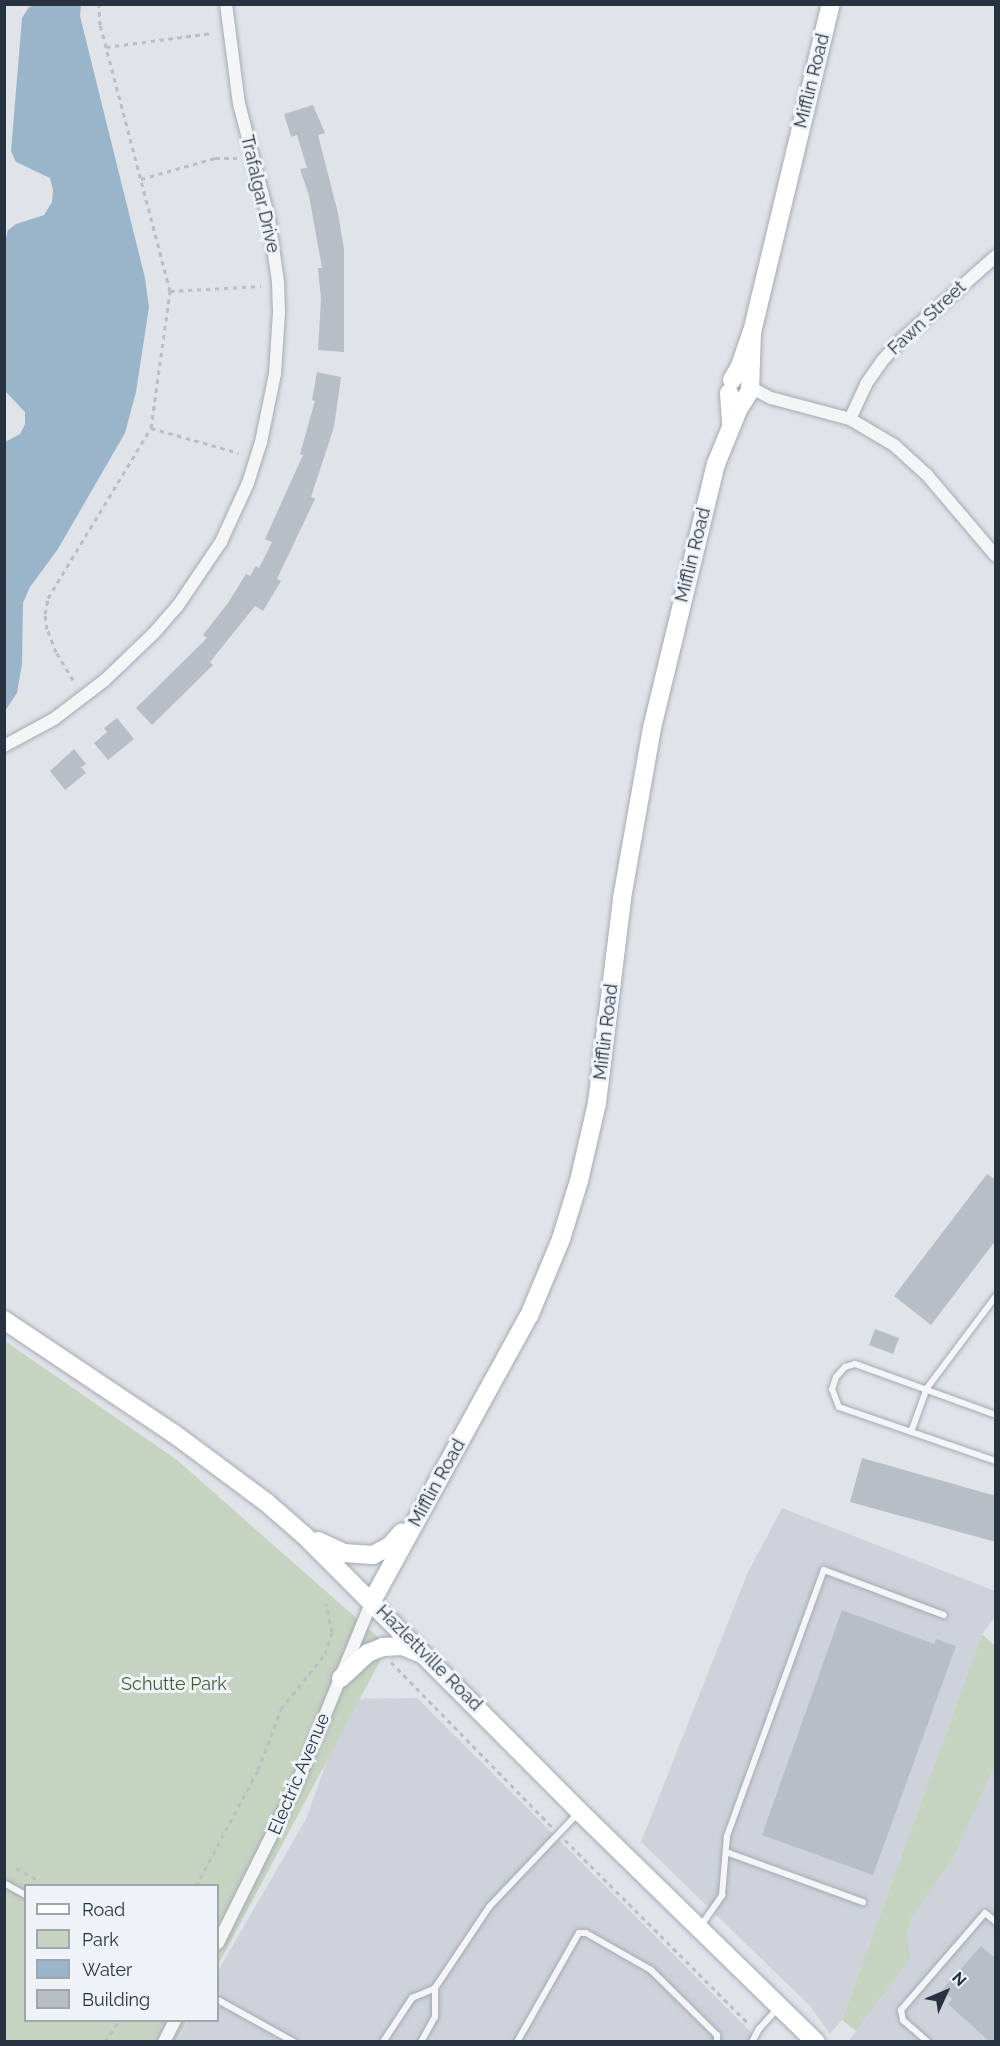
<!DOCTYPE html>
<style>
body{margin:0}
#map{position:relative;width:1000px;height:2046px;overflow:hidden;background:#e0e4e9;font-family:Raleway,sans-serif}
div>[style]{position:absolute}
.built>*{inset:0;background:#ced3db}
.green>*{inset:0;background:#c7d3c1}
.water>*{inset:0;background:#9ab5ca}
.building>*{inset:0;background:#b7bec6}
.path>*{height:3px;margin-top:-1.5px;transform-origin:0;background:repeating-linear-gradient(90deg,#babfc4 0 4.5px,transparent 0 9px)}
.roads{filter:drop-shadow(0 0 2px #a5abb3) drop-shadow(0 0 2px #a5abb3)}
.lane>*{height:6px;margin:-3px;padding:0 3px;transform-origin:3px;border-radius:3px;background:#f3f5f7}
.street>*{height:12px;margin:-6px;padding:0 6px;transform-origin:6px;border-radius:6px;background:#f3f5f7}
.secondary>*{height:18px;margin:-9px;padding:0 9px;transform-origin:9px;border-radius:9px;background:#fff}
span{translate:-50% -50%;white-space:nowrap;text-align:center;line-height:1.15;-webkit-text-stroke:6px #eff3f7;paint-order:stroke}
.street-label{font-size:18px;color:#283341}
.park-label{font-size:18px;color:#405d35}
.frame{position:absolute;inset:0;border:6px solid #283341;pointer-events:none}
.legend{position:absolute;left:24px;top:1884px;width:195px;height:138px;box-sizing:border-box;background:#eff3f7;border:2px solid #9fa6ae;margin:0;padding:8px 10px;list-style:none;font-size:18px;color:#283341}
.legend li{display:flex;align-items:center;gap:12px;height:30px}
.legend b{width:30px;border:2px solid #9fa6ae}
.north{position:absolute;left:916px;top:1962px;width:60px;height:60px;-webkit-text-stroke:4px #eff3f7;paint-order:stroke;rotate:46deg;font-size:16px;font-weight:700;line-height:24px;text-align:center;color:#283341}
.north::after{content:'';display:block;margin:auto;width:21px;height:27px;background:#283341;clip-path:polygon(50% 0,100% 100%,50% 72%,0 100%)}
</style>
<div id="map">
<div class="built">
<div style="clip-path:polygon(782px 1508px,995px 1591px,995px 1617px,982px 1634px,842px 2020px,830px 2034px,810px 2006px,641px 1842px,748px 1572px)"></div>
<div style="clip-path:polygon(417px 1698px,760px 2041px,176px 2042px,188px 2021px,218px 2020px,218px 1971px,306px 1819px,349px 1699px)"></div>
<div style="clip-path:polygon(995px 1765px,995px 2041px,848px 2042px,911px 1958px,907px 1937px,911px 1918px,954px 1857px)"></div>
</div>
<div class="green">
<div style="clip-path:polygon(5px 1341px,177px 1460px,388px 1646px,218px 1965px,218px 1886px,26px 1886px,26px 2020px,187px 2021px,176px 2041px,5px 2041px)"></div>
<div style="clip-path:polygon(982px 1634px,995px 1646px,995px 1765px,954px 1857px,911px 1918px,907px 1937px,911px 1958px,856px 2031px,842px 2020px)"></div>
</div>
<div class="water">
<div style="clip-path:polygon(35px 5px,81px 5px,80px 16px,145px 278px,149px 307px,136px 392px,125px 433px,58px 549px,30px 587px,23px 603px,22px 664px,17px 693px,5px 711px,5px 442px,20px 434px,25px 424px,25px 412px,5px 391px,5px 243px,8px 230px,16px 224px,44px 215px,52px 202px,53px 190px,50px 178px,16px 162px,11px 151px,22px 18px,29px 7px)"></div>
</div>
<div class="building">
<div style="clip-path:polygon(313px 105px,325px 133px,318px 135px,338px 213px,344px 249px,344px 352px,318px 350px,321px 299px,318px 268px,322px 268px,309px 196px,300px 169px,307px 168px,297px 135px,291px 137px,284px 114px)"></div>
<div style="clip-path:polygon(317px 372px,341px 377px,334px 427px,311px 497px,315px 499px,277px 579px,281px 581px,263px 611px,255px 606px,210px 662px,213px 665px,152px 725px,136px 708px,207px 638px,203px 635px,228px 603px,246px 574px,250px 576px,256px 566px,259px 568px,272px 542px,265px 539px,303px 455px,300px 454px,315px 401px,312px 400px)"></div>
<div style="clip-path:polygon(117px 718px,134px 739px,108px 760px,94px 743px,107px 732px,104px 728px)"></div>
<div style="clip-path:polygon(74px 749px,86px 764px,81px 767px,86px 773px,65px 790px,50px 771px)"></div>
<div style="clip-path:polygon(987px 1174px,996px 1180px,996px 1240px,931px 1325px,894px 1296px)"></div>
<div style="clip-path:polygon(875px 1329px,899px 1338px,893px 1354px,869px 1345px)"></div>
<div style="clip-path:polygon(862px 1458px,996px 1496px,996px 1542px,850px 1502px)"></div>
<div style="clip-path:polygon(842px 1610px,934px 1644px,936px 1639px,956px 1646px,873px 1875px,762px 1835px)"></div>
<div style="clip-path:polygon(981px 1946px,996px 1959px,996px 2042px,990px 2042px,948px 2004px,952px 1999px,942px 1990px)"></div>
</div>
<div class="path">
<div style="left:106px;top:47px;width:107px;rotate:-7.5deg"></div>
<div style="left:141px;top:179px;width:77px;rotate:-15.8deg"></div>
<div style="left:215px;top:158px;width:22px"></div>
<div style="left:170px;top:291px;width:91px;rotate:-3.1deg"></div>
<div style="left:151px;top:428px;width:91px;rotate:15.9deg"></div>
<div style="left:73px;top:680px;width:33px;rotate:-121deg"></div>
<div style="left:56px;top:652px;width:25px;rotate:-111deg"></div>
<div style="left:47px;top:629px;width:15px;rotate:-98deg"></div>
<div style="left:45px;top:614px;width:16px;rotate:-79deg"></div>
<div style="left:48px;top:598px;width:199px;rotate:-58.8deg"></div>
<div style="left:151px;top:428px;width:138px;rotate:-82.1deg"></div>
<div style="left:170px;top:291px;width:275px;rotate:-104.7deg"></div>
<div style="left:100px;top:25px;width:21px;rotate:-93deg"></div>
<div style="left:391px;top:1662px;width:231px;rotate:45.7deg"></div>
<div style="left:565px;top:1840px;width:260px;rotate:45deg"></div>
<div style="left:16px;top:1868px;width:25px;rotate:29deg"></div>
<div style="left:196px;top:1886px;width:132px;rotate:-61.9deg"></div>
<div style="left:258px;top:1770px;width:65px;rotate:-69.3deg"></div>
<div style="left:281px;top:1709px;width:70px;rotate:-51.3deg"></div>
<div style="left:325px;top:1654px;width:23px;rotate:-72deg"></div>
<div style="left:332px;top:1632px;width:29px;rotate:-102deg"></div>
<div style="left:105px;top:2042px;width:27px;rotate:-56deg"></div>
</div>
<div class="roads">
<div class="lane">
<div style="left:996px;top:1415px;width:150px;rotate:-160.1deg"></div>
<div style="left:855px;top:1364px;width:10px;rotate:163deg"></div>
<div style="left:845px;top:1367px;width:13px;rotate:132deg"></div>
<div style="left:836px;top:1377px;width:13px;rotate:108deg"></div>
<div style="left:832px;top:1389px;width:19px;rotate:69deg"></div>
<div style="left:839px;top:1407px;width:166px;rotate:19deg"></div>
<div style="left:911px;top:1432px;width:47px;rotate:-70deg"></div>
<div style="left:927px;top:1388px;width:115px;rotate:-53.1deg"></div>
<div style="left:726px;top:1852px;width:146px;rotate:20.1deg"></div>
<div style="left:4px;top:1883px;width:25px;rotate:29deg"></div>
<div style="left:700px;top:1927px;width:39px;rotate:-55deg"></div>
<div style="left:722px;top:1895px;width:59px;rotate:-85.2deg"></div>
<div style="left:727px;top:1836px;width:283px;rotate:-70deg"></div>
<div style="left:824px;top:1570px;width:128px;rotate:20.6deg"></div>
<div style="left:218px;top:2000px;width:87px;rotate:28.9deg"></div>
<div style="left:383px;top:2042px;width:53px;rotate:-56.6deg"></div>
<div style="left:412px;top:1998px;width:25px;rotate:-23deg"></div>
<div style="left:435px;top:1988px;width:97px;rotate:-56.3deg"></div>
<div style="left:489px;top:1907px;width:131px;rotate:-46.5deg"></div>
<div style="left:421px;top:2042px;width:29px;rotate:-61deg"></div>
<div style="left:435px;top:2017px;width:29px;rotate:-90deg"></div>
<div style="left:517px;top:2042px;width:125px;rotate:-60.4deg"></div>
<div style="left:579px;top:1933px;width:7px"></div>
<div style="left:586px;top:1933px;width:75px;rotate:29.6deg"></div>
<div style="left:651px;top:1970px;width:93px;rotate:44.6deg"></div>
<div style="left:717px;top:2035px;width:7px;rotate:90deg"></div>
<div style="left:752px;top:2042px;width:15px;rotate:-62deg"></div>
<div style="left:759px;top:2029px;width:27px;rotate:-48deg"></div>
<div style="left:928px;top:2042px;width:33px;rotate:-139deg"></div>
<div style="left:903px;top:2020px;width:10px;rotate:-101deg"></div>
<div style="left:901px;top:2010px;width:128px;rotate:-49.1deg"></div>
<div style="left:985px;top:1913px;width:14px;rotate:39deg"></div>
</div>
<div class="street">
<div style="left:750px;top:387px;width:24px;rotate:28deg"></div>
<div style="left:771px;top:398px;width:82px;rotate:14.9deg"></div>
<div style="left:850px;top:419px;width:51px;rotate:30.6deg"></div>
<div style="left:894px;top:445px;width:45px;rotate:42.3deg"></div>
<div style="left:927px;top:475px;width:106px;rotate:49.6deg"></div>
<div style="left:850px;top:419px;width:38px;rotate:-65deg"></div>
<div style="left:866px;top:384px;width:28px;rotate:-55deg"></div>
<div style="left:882px;top:361px;width:25px;rotate:-48deg"></div>
<div style="left:899px;top:342px;width:130px;rotate:-41.6deg"></div>
<div style="left:4px;top:746px;width:57px;rotate:-28.4deg"></div>
<div style="left:54px;top:719px;width:64px;rotate:-37.4deg"></div>
<div style="left:105px;top:680px;width:68px;rotate:-43.8deg"></div>
<div style="left:154px;top:633px;width:35px;rotate:-49deg"></div>
<div style="left:177px;top:607px;width:78px;rotate:-55.9deg"></div>
<div style="left:221px;top:542px;width:65px;rotate:-65.4deg"></div>
<div style="left:248px;top:483px;width:43px;rotate:-72.4deg"></div>
<div style="left:261px;top:442px;width:69px;rotate:-78.4deg"></div>
<div style="left:275px;top:374px;width:62px;rotate:-86.3deg"></div>
<div style="left:279px;top:312px;width:30px;rotate:-92deg"></div>
<div style="left:278px;top:282px;width:64px;rotate:-98.1deg"></div>
<div style="left:269px;top:219px;width:119px;rotate:-104.6deg"></div>
<div style="left:239px;top:104px;width:101px;rotate:-97.4deg"></div>
<div style="left:218px;top:1943px;width:175px;rotate:-63.6deg"></div>
<div style="left:296px;top:1786px;width:200px;rotate:-67.7deg"></div>
<div style="left:164px;top:2042px;width:25px;rotate:-63deg"></div>
</div>
<div class="secondary">
<div style="left:732px;top:380px;width:16px;rotate:-60deg"></div>
<div style="left:740px;top:366px;width:36px;rotate:-71deg"></div>
<div style="left:752px;top:332px;width:337px;rotate:-76.5deg"></div>
<div style="left:729px;top:393px;width:30px;rotate:86deg"></div>
<div style="left:4px;top:1320px;width:203px;rotate:33.8deg"></div>
<div style="left:173px;top:1433px;width:116px;rotate:36.6deg"></div>
<div style="left:266px;top:1502px;width:52px;rotate:41.1deg"></div>
<div style="left:305px;top:1536px;width:388px;rotate:45.1deg"></div>
<div style="left:579px;top:1811px;width:331px;rotate:44.3deg"></div>
<div style="left:318px;top:1541px;width:29px;rotate:25deg"></div>
<div style="left:344px;top:1553px;width:29px;rotate:4deg"></div>
<div style="left:373px;top:1555px;width:19px;rotate:-28deg"></div>
<div style="left:390px;top:1546px;width:18px;rotate:-49deg"></div>
<div style="left:372px;top:1601px;width:325px;rotate:-61.2deg"></div>
<div style="left:529px;top:1316px;width:83px;rotate:-67.4deg"></div>
<div style="left:561px;top:1239px;width:61px;rotate:-72.8deg"></div>
<div style="left:579px;top:1181px;width:80px;rotate:-77deg"></div>
<div style="left:597px;top:1103px;width:207px;rotate:-83deg"></div>
<div style="left:622px;top:898px;width:173px;rotate:-80deg"></div>
<div style="left:652px;top:728px;width:272px;rotate:-76.4deg"></div>
<div style="left:716px;top:464px;width:58px;rotate:-67.8deg"></div>
<div style="left:738px;top:410px;width:22px;rotate:-58deg"></div>
<div style="left:750px;top:391px;width:59px;rotate:-88.1deg"></div>
<div style="left:341px;top:1678px;width:37px;rotate:-43deg"></div>
<div style="left:368px;top:1653px;width:16px;rotate:-22deg"></div>
<div style="left:383px;top:1647px;width:19px;rotate:-3deg"></div>
<div style="left:402px;top:1646px;width:22px;rotate:22deg"></div>
</div>
</div>
<div class="street-label">
<span style="left:812px;top:81px;rotate:-76deg">Mifflin Road</span>
<span style="left:260px;top:194px;rotate:77deg">Trafalgar Drive</span>
<span style="left:927px;top:318px;rotate:-43deg">Fawn Street</span>
<span style="left:693px;top:555px;rotate:-76deg">Mifflin Road</span>
<span style="left:606px;top:1032px;rotate:-83deg">Mifflin Road</span>
<span style="left:437px;top:1483px;rotate:-61deg">Mifflin Road</span>
<span style="left:429px;top:1658px;rotate:45deg">Hazlettville Road</span>
<span style="left:299px;top:1774px;rotate:-67deg">Electric Avenue</span>
</div>
<div class="park-label">
<span style="left:174px;top:1684px">Schutte Park</span>
</div>
<div class="frame"></div>
<ul class="legend">
<li><b style="height:8px;background:#fff"></b>Road</li>
<li><b style="height:16px;background:#c7d3c1"></b>Park</li>
<li><b style="height:16px;background:#9ab5ca"></b>Water</li>
<li><b style="height:16px;background:#b7bec6"></b>Building</li>
</ul>
<div class="north">N</div>
</div>
